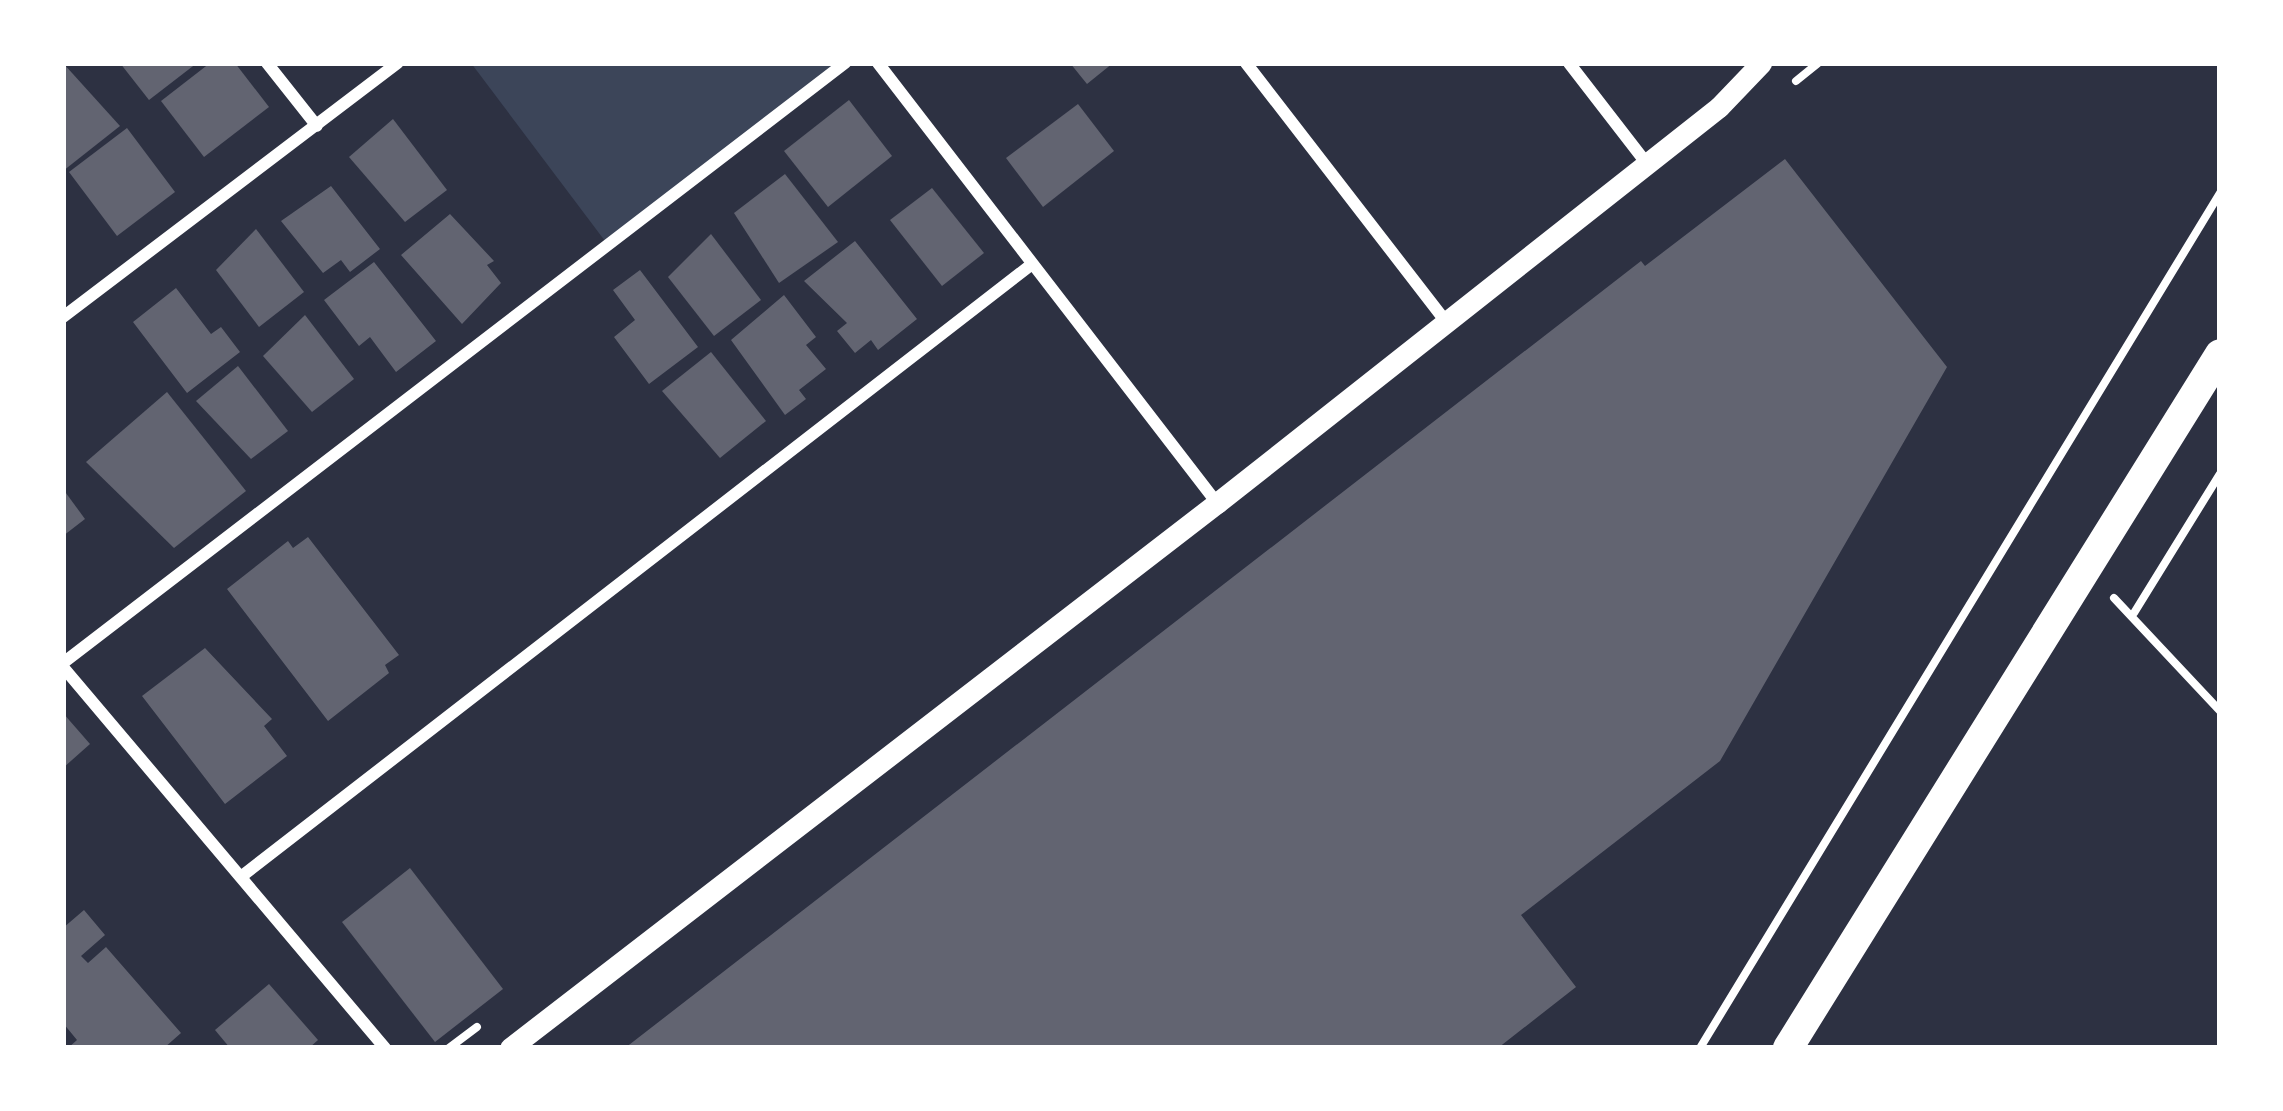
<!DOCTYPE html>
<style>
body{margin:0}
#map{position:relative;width:2283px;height:1111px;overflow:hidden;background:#2d3142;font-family:"IBM Plex Serif",serif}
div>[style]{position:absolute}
.green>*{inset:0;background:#3c4559}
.building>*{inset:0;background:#626471}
.path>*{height:8px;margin:-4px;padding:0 4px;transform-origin:4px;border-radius:4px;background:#fff}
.minor>*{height:12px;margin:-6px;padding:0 6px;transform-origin:6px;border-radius:6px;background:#fff}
.tertiary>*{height:21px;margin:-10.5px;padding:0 10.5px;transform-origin:10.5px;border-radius:10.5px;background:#fff}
.primary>*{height:30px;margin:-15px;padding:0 15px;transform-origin:15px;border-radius:15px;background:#fff}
span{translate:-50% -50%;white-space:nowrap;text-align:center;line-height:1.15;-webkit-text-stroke:12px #fff;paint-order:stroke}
.frame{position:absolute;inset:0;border:66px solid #fff;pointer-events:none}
</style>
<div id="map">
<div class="green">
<div style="clip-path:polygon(471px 63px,845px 63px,608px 245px)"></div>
</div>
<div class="building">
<div style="clip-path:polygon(63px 63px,120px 126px,63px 171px)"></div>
<div style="clip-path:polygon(120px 63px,197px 63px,149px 100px)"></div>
<div style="clip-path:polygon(210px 63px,235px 63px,269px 107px,204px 157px,161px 101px)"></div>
<div style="clip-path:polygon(1070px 63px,1113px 63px,1087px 84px)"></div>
<div style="clip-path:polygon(849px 100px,892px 156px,828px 207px,784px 151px)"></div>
<div style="clip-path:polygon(1078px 104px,1114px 151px,1043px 207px,1006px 158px)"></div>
<div style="clip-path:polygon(393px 119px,447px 190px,405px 222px,349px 157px)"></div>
<div style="clip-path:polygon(127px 128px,175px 192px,117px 236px,69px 172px)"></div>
<div style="clip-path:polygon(1785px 159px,1947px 367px,1720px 761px,1521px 915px,1576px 987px,1498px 1048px,625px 1048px,1641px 261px,1645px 266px)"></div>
<div style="clip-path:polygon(785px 174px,838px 242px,779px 283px,734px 213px)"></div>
<div style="clip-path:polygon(331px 186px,380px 249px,350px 272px,341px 260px,323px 273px,281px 221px)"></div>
<div style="clip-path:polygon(932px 188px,984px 253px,942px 286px,890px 220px)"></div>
<div style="clip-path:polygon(450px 214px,494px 261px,487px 265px,501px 283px,462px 324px,401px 255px)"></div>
<div style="clip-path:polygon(256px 229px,304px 292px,259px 327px,216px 270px)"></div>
<div style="clip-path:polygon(711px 234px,761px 300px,714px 336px,668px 277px)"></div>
<div style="clip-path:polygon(855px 241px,917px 319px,878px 350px,871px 340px,855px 353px,837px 331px,847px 323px,804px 281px)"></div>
<div style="clip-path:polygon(374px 262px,436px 341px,396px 372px,370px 337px,359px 346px,324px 300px)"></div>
<div style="clip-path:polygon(640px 270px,698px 347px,649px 384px,614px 337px,635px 320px,613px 290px)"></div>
<div style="clip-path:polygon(176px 288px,211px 334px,221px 327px,240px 352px,187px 393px,133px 322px)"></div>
<div style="clip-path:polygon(784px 295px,816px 337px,806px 345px,826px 369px,799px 390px,806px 399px,785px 415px,731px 340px)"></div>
<div style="clip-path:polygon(305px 315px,354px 379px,312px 412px,263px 356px)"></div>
<div style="clip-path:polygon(711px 352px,766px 421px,720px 458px,662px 391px)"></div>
<div style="clip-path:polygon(238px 366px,288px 431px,251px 459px,196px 401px)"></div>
<div style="clip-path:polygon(167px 392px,246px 491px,174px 548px,86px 462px)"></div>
<div style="clip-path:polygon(63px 489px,85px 519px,63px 536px)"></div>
<div style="clip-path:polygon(308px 537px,399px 655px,385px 665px,389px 673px,328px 721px,227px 589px,288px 541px,293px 548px)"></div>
<div style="clip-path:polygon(205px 648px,272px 719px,264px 726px,287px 756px,225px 804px,142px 696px)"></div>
<div style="clip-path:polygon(63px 713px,90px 744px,63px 768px)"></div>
<div style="clip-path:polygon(410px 868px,503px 989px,435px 1042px,342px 922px)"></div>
<div style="clip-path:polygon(84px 910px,105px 935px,81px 956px,88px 963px,106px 947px,181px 1033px,164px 1048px,68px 1048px,77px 1040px,63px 1023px,63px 928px)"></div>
<div style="clip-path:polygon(269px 984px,318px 1040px,309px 1048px,230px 1048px,215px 1030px)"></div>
</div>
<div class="path">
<div style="left:1796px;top:81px;width:28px;rotate:-39deg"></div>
<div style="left:2114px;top:598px;width:155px;rotate:46.8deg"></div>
<div style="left:2134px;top:613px;width:163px;rotate:-58.3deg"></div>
<div style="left:449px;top:1048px;width:35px;rotate:-37deg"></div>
<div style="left:1700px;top:1048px;width:1001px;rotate:-58.69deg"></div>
</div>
<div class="minor">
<div style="left:267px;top:63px;width:80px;rotate:51.6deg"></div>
<div style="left:878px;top:63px;width:555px;rotate:52.39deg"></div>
<div style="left:1246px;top:63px;width:327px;rotate:52.3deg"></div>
<div style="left:1569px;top:63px;width:128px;rotate:52.3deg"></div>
<div style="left:63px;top:317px;width:420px;rotate:-37.2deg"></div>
<div style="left:63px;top:663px;width:986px;rotate:-37.5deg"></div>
<div style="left:63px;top:667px;width:499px;rotate:49.8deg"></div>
<div style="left:242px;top:876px;width:999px;rotate:-37.76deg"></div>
</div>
<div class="tertiary">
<div style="left:510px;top:1048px;width:893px;rotate:-37.63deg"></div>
<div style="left:1217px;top:503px;width:639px;rotate:-38.27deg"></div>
<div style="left:1719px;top:107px;width:61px;rotate:-46.3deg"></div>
</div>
<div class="primary">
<div style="left:1788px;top:1048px;width:817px;rotate:-58.1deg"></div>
</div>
<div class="frame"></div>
</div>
